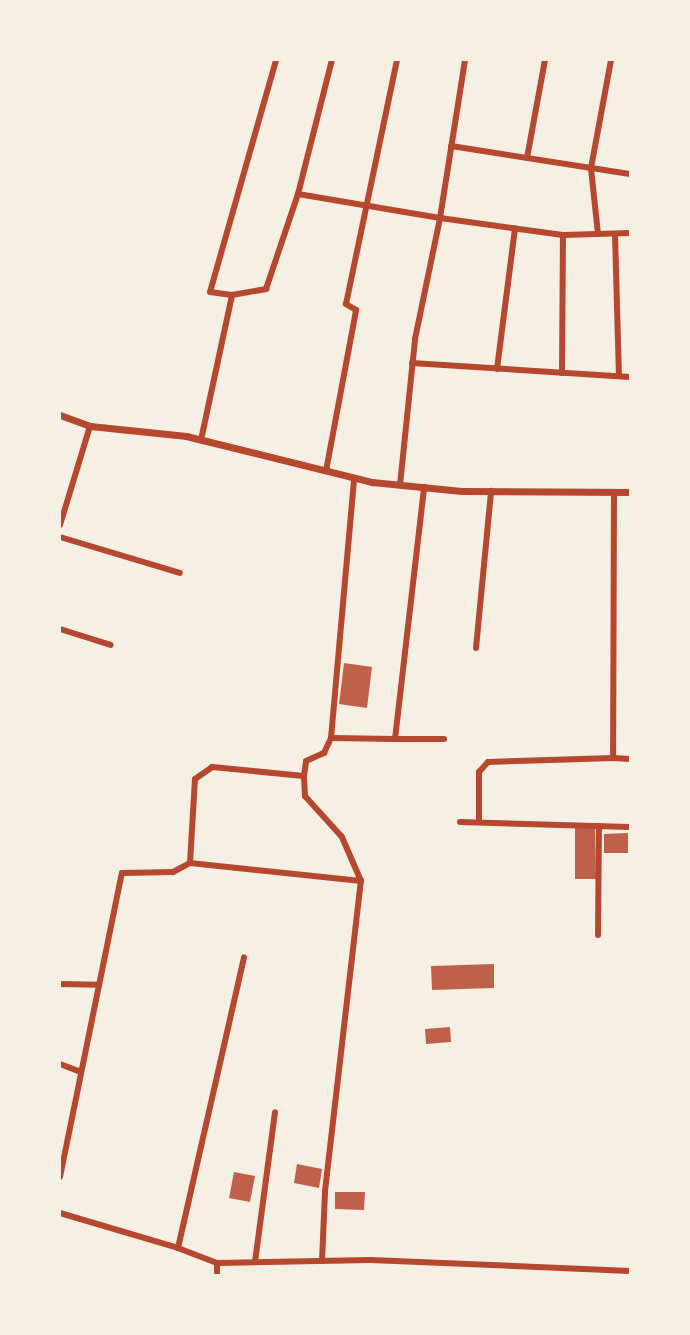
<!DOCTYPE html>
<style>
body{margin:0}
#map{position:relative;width:690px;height:1335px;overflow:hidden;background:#f6efe4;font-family:"Sofia Sans Condensed",sans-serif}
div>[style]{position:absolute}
.building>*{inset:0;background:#bf614a}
.minor>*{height:6px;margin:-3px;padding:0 3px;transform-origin:3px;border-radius:3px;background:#b5482f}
.tertiary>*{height:7px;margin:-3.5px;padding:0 3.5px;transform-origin:3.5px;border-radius:3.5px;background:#b5482f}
span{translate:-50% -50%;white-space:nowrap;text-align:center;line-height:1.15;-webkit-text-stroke:5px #f6efe4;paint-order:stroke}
.frame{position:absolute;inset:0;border:61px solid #f6efe4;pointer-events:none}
</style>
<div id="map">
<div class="building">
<div style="clip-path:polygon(344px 663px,372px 667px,367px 708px,339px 704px)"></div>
<div style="clip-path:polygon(575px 828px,595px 828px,596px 879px,575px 879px)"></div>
<div style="clip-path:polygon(628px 833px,628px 853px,604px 853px,604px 834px)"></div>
<div style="clip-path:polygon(494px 964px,494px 988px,432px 990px,431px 966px)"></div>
<div style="clip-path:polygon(450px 1027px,451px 1042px,426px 1044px,425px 1029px)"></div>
<div style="clip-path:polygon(297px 1164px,322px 1169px,319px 1188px,294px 1183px)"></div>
<div style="clip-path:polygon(234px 1172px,255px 1176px,250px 1202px,229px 1198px)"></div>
<div style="clip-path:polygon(335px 1192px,365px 1192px,364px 1210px,335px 1209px)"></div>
</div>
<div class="minor">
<div style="left:451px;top:146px;width:181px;rotate:8.9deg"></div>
<div style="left:527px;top:158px;width:100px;rotate:-79.6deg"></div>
<div style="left:298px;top:194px;width:144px;rotate:9.6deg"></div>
<div style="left:440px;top:218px;width:160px;rotate:-81deg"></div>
<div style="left:598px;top:234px;width:66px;rotate:-96.1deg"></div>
<div style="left:591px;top:168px;width:110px;rotate:-79.5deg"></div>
<div style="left:615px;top:234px;width:142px;rotate:88.4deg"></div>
<div style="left:232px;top:295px;width:35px;rotate:-10deg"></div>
<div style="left:266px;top:289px;width:100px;rotate:-71.4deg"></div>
<div style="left:298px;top:194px;width:138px;rotate:-75.8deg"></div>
<div style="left:412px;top:363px;width:218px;rotate:3.7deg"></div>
<div style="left:497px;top:369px;width:142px;rotate:-82.7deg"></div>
<div style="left:562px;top:373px;width:138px;rotate:-89.6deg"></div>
<div style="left:201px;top:440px;width:148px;rotate:-77.9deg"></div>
<div style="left:232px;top:295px;width:22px;rotate:-172deg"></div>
<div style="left:210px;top:292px;width:241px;rotate:-74.1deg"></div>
<div style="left:326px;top:471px;width:164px;rotate:-79.4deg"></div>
<div style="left:356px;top:310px;width:12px;rotate:-149deg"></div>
<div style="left:346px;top:304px;width:249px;rotate:-78.2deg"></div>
<div style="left:400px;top:485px;width:147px;rotate:-84.1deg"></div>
<div style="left:415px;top:339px;width:124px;rotate:-78.3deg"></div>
<div style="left:440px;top:218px;width:124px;rotate:7.9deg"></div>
<div style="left:563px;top:235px;width:67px;rotate:-1.7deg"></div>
<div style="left:614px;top:492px;width:266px;rotate:90.2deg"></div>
<div style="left:613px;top:758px;width:17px;rotate:3deg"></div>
<div style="left:60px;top:525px;width:103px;rotate:-73.1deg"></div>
<div style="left:60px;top:537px;width:125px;rotate:16.7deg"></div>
<div style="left:60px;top:629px;width:53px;rotate:17.4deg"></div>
<div style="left:476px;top:648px;width:158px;rotate:-84.5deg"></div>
<div style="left:331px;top:738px;width:64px;rotate:0.9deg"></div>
<div style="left:395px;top:739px;width:254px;rotate:-83.4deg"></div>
<div style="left:395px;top:739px;width:49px"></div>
<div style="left:460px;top:822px;width:170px;rotate:1.7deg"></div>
<div style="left:479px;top:822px;width:50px;rotate:-90deg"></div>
<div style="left:479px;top:772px;width:13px;rotate:-48deg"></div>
<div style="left:488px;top:762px;width:125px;rotate:-1.8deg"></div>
<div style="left:190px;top:863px;width:84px;rotate:-86.6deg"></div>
<div style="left:195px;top:779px;width:21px;rotate:-35deg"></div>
<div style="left:212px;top:767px;width:92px;rotate:5.6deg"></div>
<div style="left:598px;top:935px;width:109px;rotate:-89.5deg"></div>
<div style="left:60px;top:984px;width:39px;rotate:1deg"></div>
<div style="left:60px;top:1064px;width:22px;rotate:21deg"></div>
<div style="left:60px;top:1177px;width:310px;rotate:-78.5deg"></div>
<div style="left:122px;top:873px;width:51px;rotate:-1.1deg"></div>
<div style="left:173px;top:872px;width:19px;rotate:-28deg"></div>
<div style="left:190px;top:863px;width:172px;rotate:6deg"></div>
<div style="left:60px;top:1213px;width:123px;rotate:16.5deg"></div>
<div style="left:322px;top:1261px;width:70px;rotate:-87.5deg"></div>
<div style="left:325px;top:1191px;width:312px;rotate:-83.4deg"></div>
<div style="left:361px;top:881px;width:48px;rotate:-113.4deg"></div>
<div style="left:342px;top:837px;width:55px;rotate:-132.1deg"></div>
<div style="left:305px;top:796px;width:20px;rotate:-93deg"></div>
<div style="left:304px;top:776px;width:15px;rotate:-82deg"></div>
<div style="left:306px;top:761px;width:20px;rotate:-24deg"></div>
<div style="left:324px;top:753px;width:17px;rotate:-65deg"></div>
<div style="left:331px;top:738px;width:261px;rotate:-84.9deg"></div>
<div style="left:255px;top:1262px;width:151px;rotate:-82.4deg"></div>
<div style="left:217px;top:1263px;width:42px;rotate:-159deg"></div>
<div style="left:178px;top:1248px;width:298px;rotate:-77.2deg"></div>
<div style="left:217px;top:1276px;width:13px;rotate:-90deg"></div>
<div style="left:217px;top:1263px;width:153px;rotate:-1.1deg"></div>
<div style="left:370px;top:1260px;width:260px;rotate:2.4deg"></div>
</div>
<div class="tertiary">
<div style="left:60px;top:415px;width:32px;rotate:20deg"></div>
<div style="left:90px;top:426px;width:97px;rotate:5.9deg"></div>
<div style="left:186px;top:436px;width:192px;rotate:13.9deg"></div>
<div style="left:372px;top:482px;width:90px;rotate:5.7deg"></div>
<div style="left:462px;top:491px;width:168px;rotate:0.3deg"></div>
</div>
<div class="frame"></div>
</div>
